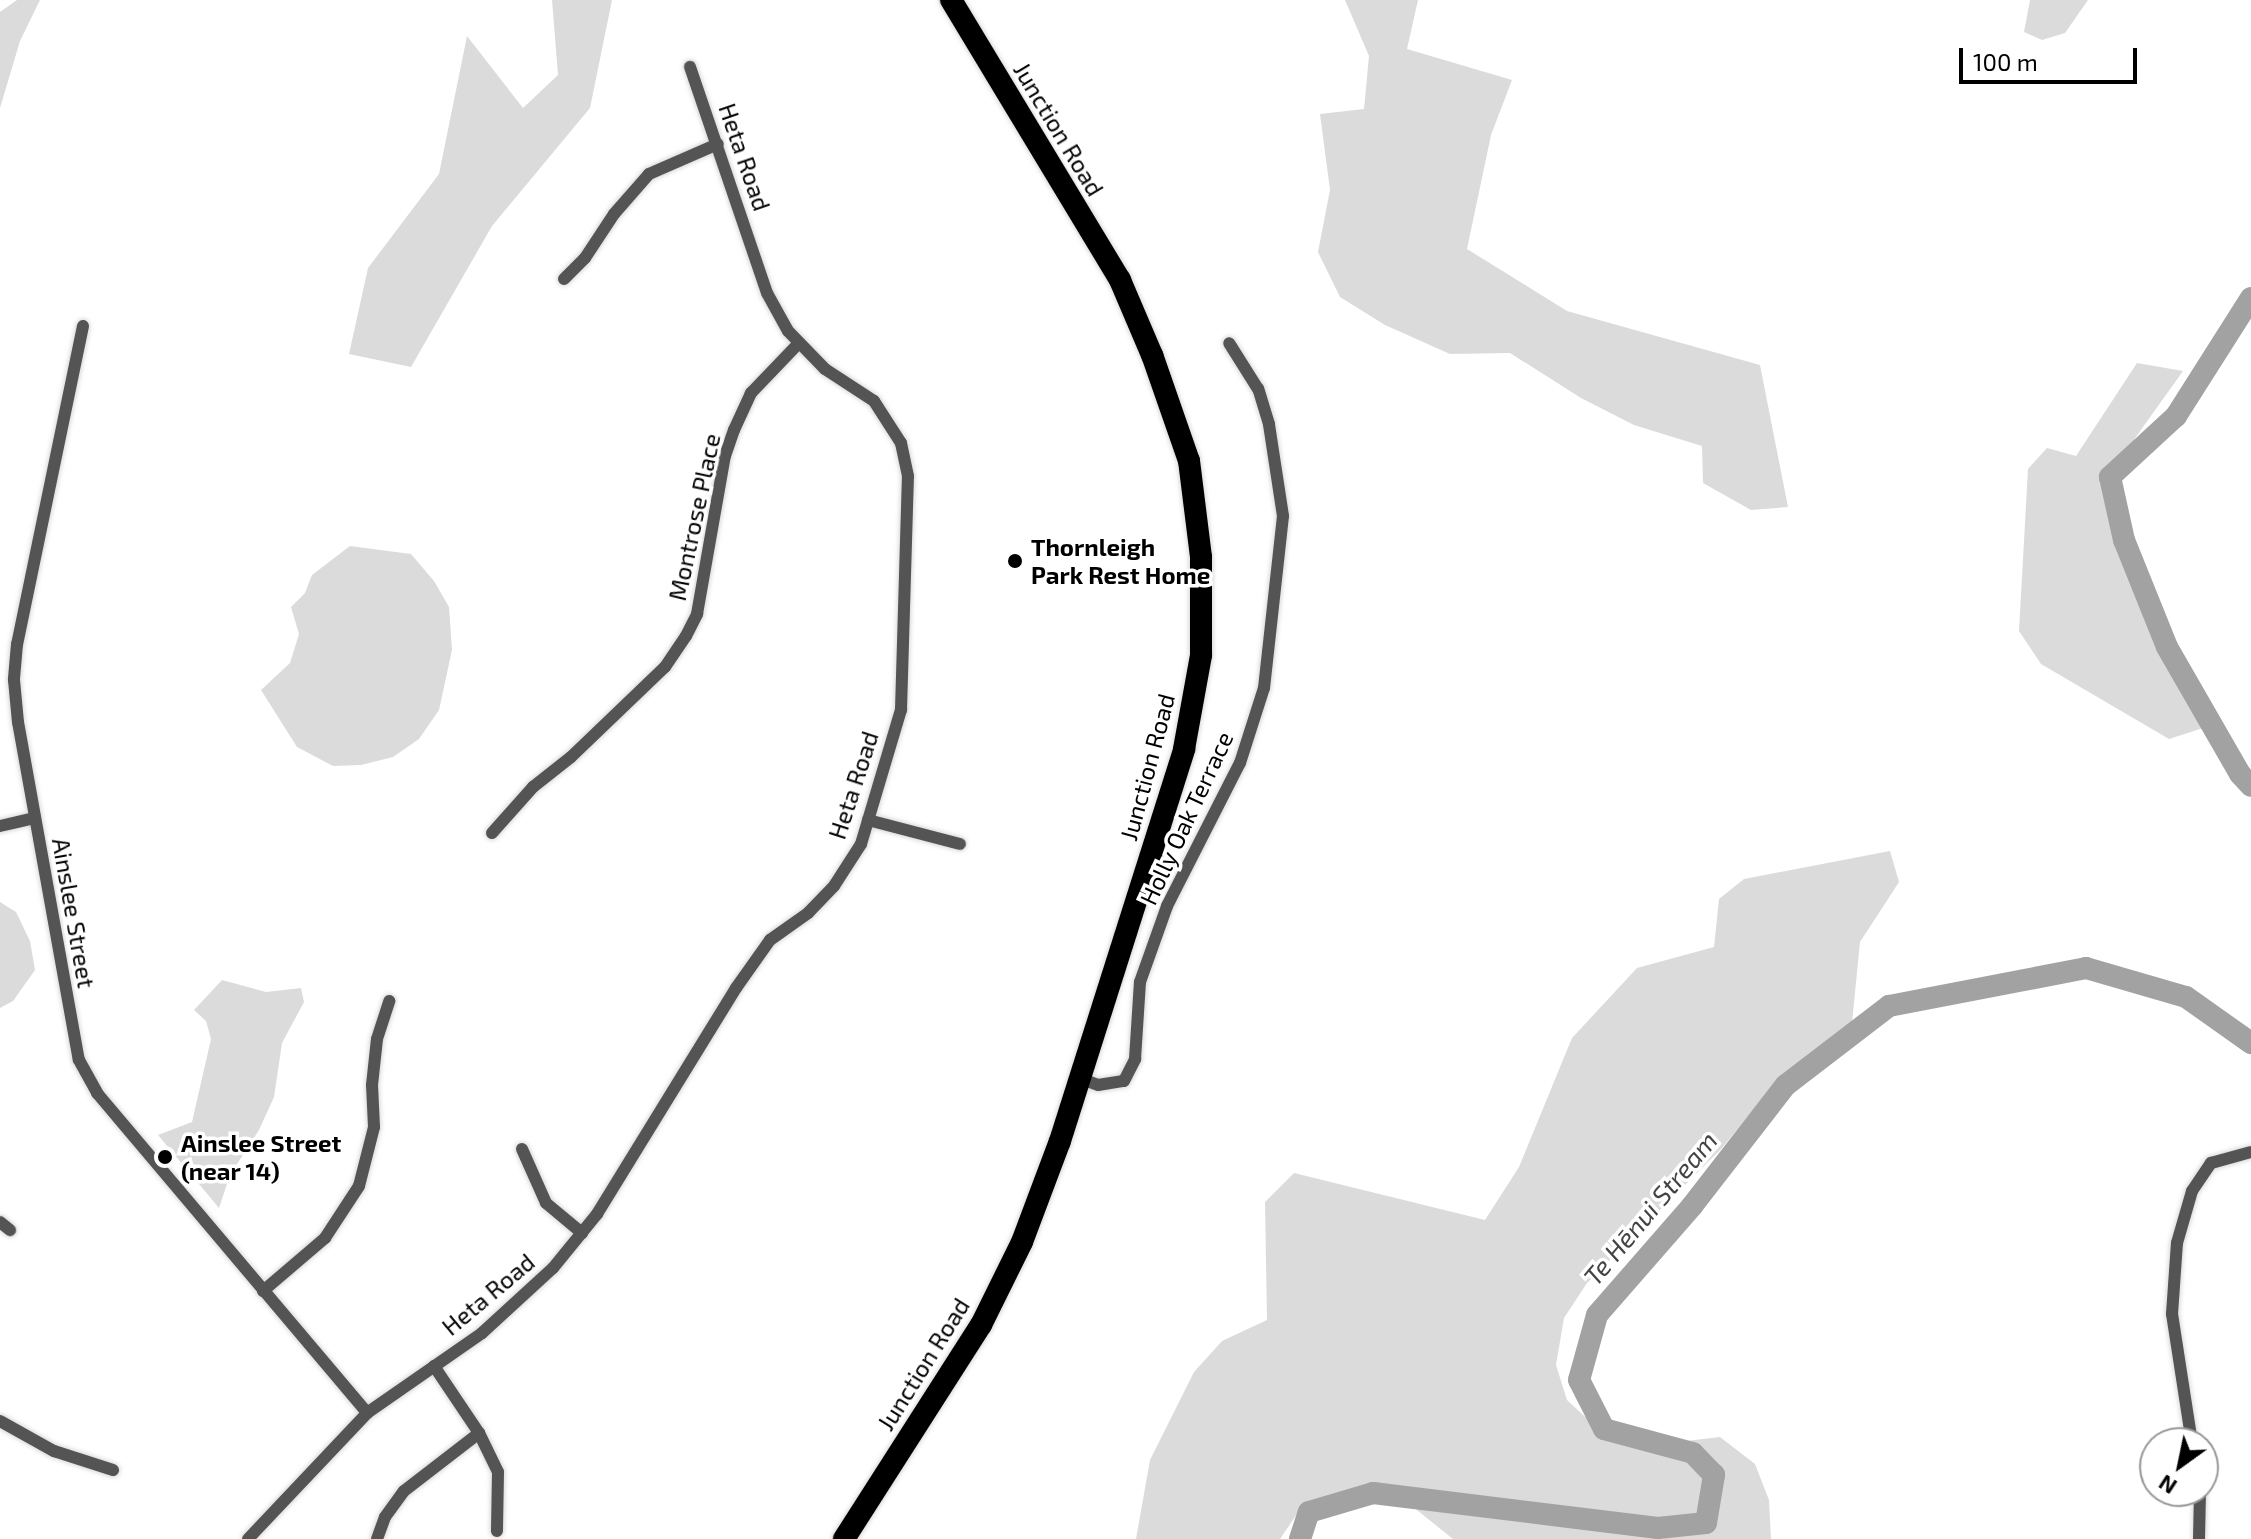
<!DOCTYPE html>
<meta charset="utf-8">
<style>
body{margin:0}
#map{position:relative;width:2251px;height:1539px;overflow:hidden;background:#fff;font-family:"Exo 2",sans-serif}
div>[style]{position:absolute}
.green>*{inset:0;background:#dbdbdb}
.river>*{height:22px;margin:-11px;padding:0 11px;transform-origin:11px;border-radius:11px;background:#a2a2a2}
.roads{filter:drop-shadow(0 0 2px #dbdbdb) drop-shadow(0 0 2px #dbdbdb)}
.street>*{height:12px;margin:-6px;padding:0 6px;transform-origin:6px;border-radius:6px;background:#545454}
.highway>*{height:22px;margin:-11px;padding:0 11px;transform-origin:11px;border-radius:11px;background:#000}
.dots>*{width:22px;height:22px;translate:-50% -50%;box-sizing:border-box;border:4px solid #fff;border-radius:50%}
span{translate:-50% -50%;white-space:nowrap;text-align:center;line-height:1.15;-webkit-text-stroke:7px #fff;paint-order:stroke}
.street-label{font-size:24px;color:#000}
.poi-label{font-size:24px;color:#000;font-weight:700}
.left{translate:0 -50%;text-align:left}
.water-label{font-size:26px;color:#434343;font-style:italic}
.north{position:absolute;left:2139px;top:1427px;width:80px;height:80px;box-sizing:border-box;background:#fff;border:2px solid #999;border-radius:50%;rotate:213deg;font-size:22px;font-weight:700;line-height:32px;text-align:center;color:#000}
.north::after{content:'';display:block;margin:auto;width:28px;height:36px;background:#000;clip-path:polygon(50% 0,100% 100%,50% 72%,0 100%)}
.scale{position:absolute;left:1959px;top:48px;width:178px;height:36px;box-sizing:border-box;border:4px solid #000;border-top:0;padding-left:10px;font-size:24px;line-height:28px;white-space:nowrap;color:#000;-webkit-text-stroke:6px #fff;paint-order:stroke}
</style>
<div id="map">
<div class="green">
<div style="clip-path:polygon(17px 0,40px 0,20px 41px,0 108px,0 12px)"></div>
<div style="clip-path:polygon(552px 0,612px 0,590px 108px,492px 226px,411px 367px,349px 354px,368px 268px,439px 174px,467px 36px,523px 108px,558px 75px)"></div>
<div style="clip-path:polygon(1345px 0,1418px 0,1407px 49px,1512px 80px,1491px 135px,1467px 249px,1567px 311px,1760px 365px,1788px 507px,1751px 510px,1703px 483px,1702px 446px,1634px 425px,1581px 398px,1510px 353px,1450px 354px,1385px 325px,1340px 297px,1318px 252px,1330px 190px,1320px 114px,1364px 109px,1369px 56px)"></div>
<div style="clip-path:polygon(2030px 0,2088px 0,2065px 33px,2042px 40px,2024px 32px)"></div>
<div style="clip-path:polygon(2137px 363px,2183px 371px,2128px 448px,2115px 506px,2114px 531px,2203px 728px,2169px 739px,2041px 664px,2019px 631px,2028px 469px,2047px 448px,2076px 456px)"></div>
<div style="clip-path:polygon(350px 546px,411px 554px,434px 581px,449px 607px,452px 650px,439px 710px,419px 739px,393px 757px,361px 765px,333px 766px,297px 747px,261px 690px,290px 663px,299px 634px,291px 607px,305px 593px,312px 575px)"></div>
<div style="clip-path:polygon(1890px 851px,1899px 882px,1860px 942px,1852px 1023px,1774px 1084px,1722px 1148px,1587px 1283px,1564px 1318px,1556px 1365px,1567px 1400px,1597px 1428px,1652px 1445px,1720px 1437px,1755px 1464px,1769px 1500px,1771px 1539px,1453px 1539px,1402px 1498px,1348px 1494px,1305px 1502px,1280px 1539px,1136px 1539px,1150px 1460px,1194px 1372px,1222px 1341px,1267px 1320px,1265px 1202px,1294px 1173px,1485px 1220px,1519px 1167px,1572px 1038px,1637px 968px,1714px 947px,1719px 899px,1744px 879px)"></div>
<div style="clip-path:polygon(0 902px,16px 912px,30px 941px,35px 970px,13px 1001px,0 1008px)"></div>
<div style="clip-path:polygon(222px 980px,266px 992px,301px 988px,304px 1002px,282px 1043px,274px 1097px,259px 1130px,230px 1175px,219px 1208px,158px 1135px,192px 1122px,211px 1039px,206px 1021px,194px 1010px)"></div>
</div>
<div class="river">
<div style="left:2251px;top:298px;width:140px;rotate:122.4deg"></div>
<div style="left:2176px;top:416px;width:90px;rotate:137.3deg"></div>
<div style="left:2110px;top:477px;width:65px;rotate:77.5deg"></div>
<div style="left:2124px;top:540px;width:115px;rotate:68.1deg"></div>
<div style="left:2167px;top:647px;width:146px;rotate:60.1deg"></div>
<div style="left:2240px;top:774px;width:16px;rotate:47deg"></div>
<div style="left:1300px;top:1539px;width:28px;rotate:-72deg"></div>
<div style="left:1309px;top:1512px;width:67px;rotate:-16.5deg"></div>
<div style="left:1373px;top:1493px;width:287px;rotate:7deg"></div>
<div style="left:1658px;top:1528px;width:48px;rotate:-5.9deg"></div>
<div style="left:1706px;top:1523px;width:49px;rotate:-80.5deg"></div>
<div style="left:1714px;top:1475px;width:30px;rotate:-134deg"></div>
<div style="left:1693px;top:1453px;width:92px;rotate:-164.9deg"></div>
<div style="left:1604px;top:1429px;width:55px;rotate:-117deg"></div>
<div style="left:1579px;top:1380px;width:67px;rotate:-74.5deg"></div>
<div style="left:1597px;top:1315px;width:145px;rotate:-48.9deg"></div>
<div style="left:1692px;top:1206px;width:153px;rotate:-52.2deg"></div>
<div style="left:1786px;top:1085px;width:130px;rotate:-37.5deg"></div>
<div style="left:1889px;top:1006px;width:201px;rotate:-10.9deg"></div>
<div style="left:2086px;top:968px;width:104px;rotate:16.2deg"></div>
<div style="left:2186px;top:997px;width:80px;rotate:35.3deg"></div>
</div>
<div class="roads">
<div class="street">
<div style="left:564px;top:279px;width:30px;rotate:-45deg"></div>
<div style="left:585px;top:258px;width:53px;rotate:-56.6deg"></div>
<div style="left:614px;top:214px;width:53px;rotate:-48.8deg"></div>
<div style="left:649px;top:174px;width:75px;rotate:-23.5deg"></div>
<div style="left:83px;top:326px;width:325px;rotate:101.7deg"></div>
<div style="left:17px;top:644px;width:36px;rotate:95deg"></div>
<div style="left:14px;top:680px;width:42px;rotate:84.6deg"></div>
<div style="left:18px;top:722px;width:343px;rotate:79.8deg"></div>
<div style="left:79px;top:1060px;width:38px;rotate:61deg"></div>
<div style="left:97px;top:1093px;width:419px;rotate:49.8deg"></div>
<div style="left:868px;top:820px;width:95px;rotate:14.6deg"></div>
<div style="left:0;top:826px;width:36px;rotate:-13deg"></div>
<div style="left:492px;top:833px;width:62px;rotate:-48.3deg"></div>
<div style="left:533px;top:787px;width:48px;rotate:-38.3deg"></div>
<div style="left:571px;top:757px;width:130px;rotate:-43.8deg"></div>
<div style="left:665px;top:667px;width:37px;rotate:-56deg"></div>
<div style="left:686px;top:636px;width:25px;rotate:-63deg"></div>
<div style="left:697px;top:614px;width:160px;rotate:-80deg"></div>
<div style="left:725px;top:456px;width:28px;rotate:-71deg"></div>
<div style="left:734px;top:430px;width:41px;rotate:-65.3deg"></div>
<div style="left:751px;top:393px;width:69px;rotate:-46.2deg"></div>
<div style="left:1079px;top:1078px;width:20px;rotate:20deg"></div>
<div style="left:1098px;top:1085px;width:26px;rotate:-9deg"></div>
<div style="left:1124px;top:1081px;width:25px;rotate:-63deg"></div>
<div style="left:1135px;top:1059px;width:77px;rotate:-86.3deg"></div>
<div style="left:1140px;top:982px;width:81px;rotate:-70.4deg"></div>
<div style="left:1167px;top:906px;width:161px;rotate:-63deg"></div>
<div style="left:1240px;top:763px;width:79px;rotate:-72.3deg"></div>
<div style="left:1264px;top:688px;width:173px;rotate:-83.7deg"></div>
<div style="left:1283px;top:516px;width:93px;rotate:-98.7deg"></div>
<div style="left:1269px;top:424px;width:37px;rotate:-107deg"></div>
<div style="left:1258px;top:389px;width:54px;rotate:-122.2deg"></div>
<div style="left:522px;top:1149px;width:59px;rotate:66deg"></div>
<div style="left:546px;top:1203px;width:47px;rotate:39.8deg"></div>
<div style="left:0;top:1222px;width:13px;rotate:39deg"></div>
<div style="left:263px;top:1291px;width:82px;rotate:-40.5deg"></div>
<div style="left:325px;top:1238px;width:62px;rotate:-56.8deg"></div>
<div style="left:359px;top:1186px;width:61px;rotate:-75.7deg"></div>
<div style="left:374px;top:1127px;width:42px;rotate:-92.7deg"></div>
<div style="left:372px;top:1085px;width:46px;rotate:-83.8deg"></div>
<div style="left:377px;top:1039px;width:40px;rotate:-72deg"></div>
<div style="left:434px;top:1366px;width:81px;rotate:56.1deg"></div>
<div style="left:479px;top:1433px;width:43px;rotate:64deg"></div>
<div style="left:498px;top:1472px;width:59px;rotate:91deg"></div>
<div style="left:0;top:1421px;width:62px;rotate:29.1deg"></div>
<div style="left:54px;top:1451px;width:62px;rotate:17.9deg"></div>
<div style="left:2192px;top:1443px;width:131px;rotate:-98.8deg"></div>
<div style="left:2172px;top:1314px;width:71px;rotate:-86deg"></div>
<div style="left:2177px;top:1243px;width:54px;rotate:-73.9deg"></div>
<div style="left:2192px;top:1191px;width:34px;rotate:-56deg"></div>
<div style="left:2211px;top:1163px;width:41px;rotate:-15.4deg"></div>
<div style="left:248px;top:1539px;width:173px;rotate:-46.6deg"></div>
<div style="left:367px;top:1413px;width:140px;rotate:-34.8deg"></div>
<div style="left:482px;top:1333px;width:96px;rotate:-42.5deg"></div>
<div style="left:553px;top:1268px;width:70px;rotate:-50.8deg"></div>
<div style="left:597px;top:1214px;width:265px;rotate:-58.4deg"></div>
<div style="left:736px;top:988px;width:59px;rotate:-54.7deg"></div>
<div style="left:770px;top:940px;width:47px;rotate:-35.4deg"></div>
<div style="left:808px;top:913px;width:37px;rotate:-46deg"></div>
<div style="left:834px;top:886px;width:50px;rotate:-57.3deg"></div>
<div style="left:861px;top:844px;width:140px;rotate:-73.4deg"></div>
<div style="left:901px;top:710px;width:234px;rotate:-88.3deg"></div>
<div style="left:908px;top:476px;width:34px;rotate:-102deg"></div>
<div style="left:901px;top:443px;width:50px;rotate:-122.7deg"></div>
<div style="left:874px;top:401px;width:59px;rotate:-146.9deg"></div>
<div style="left:825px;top:369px;width:53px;rotate:-134.2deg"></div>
<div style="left:788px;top:331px;width:43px;rotate:-118.9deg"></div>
<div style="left:767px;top:293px;width:239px;rotate:-108.8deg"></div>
<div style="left:377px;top:1539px;width:23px;rotate:-70deg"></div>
<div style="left:385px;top:1517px;width:32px;rotate:-54deg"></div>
<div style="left:404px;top:1491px;width:95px;rotate:-37.7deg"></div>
<div style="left:2199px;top:1539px;width:48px;rotate:-88.8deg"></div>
</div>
<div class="highway">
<div style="left:844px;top:1539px;width:254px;rotate:-57.4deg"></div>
<div style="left:981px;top:1325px;width:93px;rotate:-63.7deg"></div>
<div style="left:1022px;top:1242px;width:108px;rotate:-69.4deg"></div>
<div style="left:1060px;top:1141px;width:411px;rotate:-72.4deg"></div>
<div style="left:1184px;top:749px;width:96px;rotate:-79.7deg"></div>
<div style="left:1201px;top:655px;width:98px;rotate:-90deg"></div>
<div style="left:1201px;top:557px;width:97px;rotate:-97.1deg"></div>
<div style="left:1189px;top:461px;width:112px;rotate:-109.2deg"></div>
<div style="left:1152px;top:355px;width:82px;rotate:-113.1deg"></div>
<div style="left:1120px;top:280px;width:327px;rotate:-121.1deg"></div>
</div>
</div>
<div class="dots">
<div style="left:1015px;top:561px;background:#000"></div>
<div style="left:165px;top:1157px;background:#000"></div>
</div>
<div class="street-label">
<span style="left:1059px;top:129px;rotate:59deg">Junction Road</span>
<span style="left:745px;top:157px;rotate:71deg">Heta Road</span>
<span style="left:694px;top:517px;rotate:-78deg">Montrose Place</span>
<span style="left:1147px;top:767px;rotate:-75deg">Junction Road</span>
<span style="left:853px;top:785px;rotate:-72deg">Heta Road</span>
<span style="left:1186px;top:818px;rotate:-65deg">Holly Oak Terrace</span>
<span style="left:74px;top:913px;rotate:80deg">Ainslee Street</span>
<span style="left:488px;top:1294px;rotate:-40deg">Heta Road</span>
<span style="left:923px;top:1364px;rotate:-58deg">Junction Road</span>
</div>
<div class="poi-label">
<span class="left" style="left:1031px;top:561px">Thornleigh<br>Park Rest Home</span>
<span class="left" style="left:181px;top:1157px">Ainslee Street<br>(near 14)</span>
</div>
<div class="water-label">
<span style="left:1650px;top:1208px;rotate:-50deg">Te Hēnui Stream</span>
</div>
<div class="north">N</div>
<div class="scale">100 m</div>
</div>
